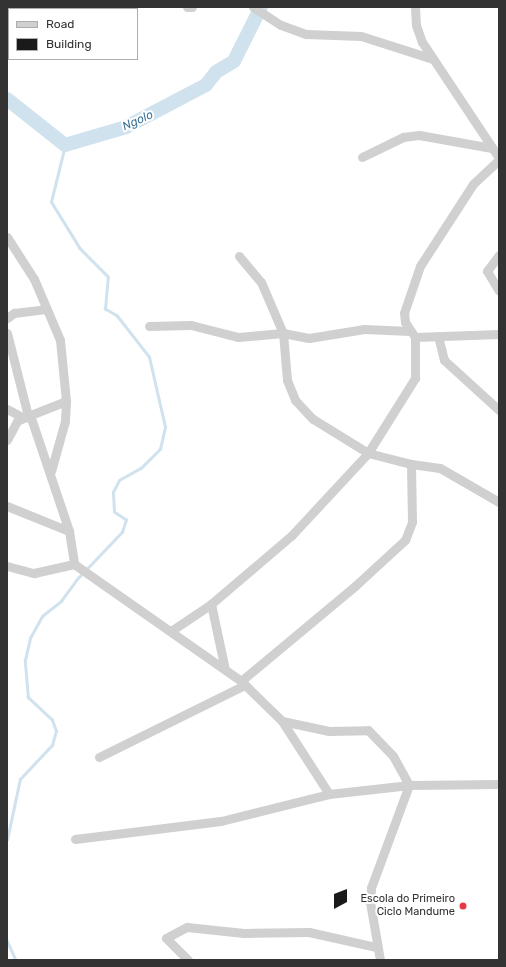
<!DOCTYPE html>
<style>
body{margin:0}
#map{position:relative;width:506px;height:967px;overflow:hidden;background:#fff;font-family:Rubik,sans-serif}
div>[style]{position:absolute}
.stream>*{height:2.5px;margin:-1.25px;padding:0 1.25px;transform-origin:1.25px;border-radius:1.25px;background:#cfe2ee}
.river>*{height:14px;margin:-7px;padding:0 7px;transform-origin:7px;border-radius:7px;background:#cfe2ee}
.building>*{inset:0;background:#1a1a1a}
.minor>*{height:9px;margin:-4.5px;padding:0 4.5px;transform-origin:4.5px;border-radius:4.5px;background:#d0d0d0}
.dots>*{width:11px;height:11px;translate:-50% -50%;box-sizing:border-box;border:2px solid #fff;border-radius:50%}
span{translate:-50% -50%;white-space:nowrap;text-align:center;line-height:1.15;-webkit-text-stroke:4px #fff;paint-order:stroke}
.poi-label{font-size:11px;color:#333}
.right{translate:-100% -50%;text-align:right}
.water-label{font-size:12px;color:#3f7597;font-style:italic}
.frame{position:absolute;inset:0;border:8px solid #333;pointer-events:none}
.legend{position:absolute;left:8px;top:8px;width:130px;height:52px;box-sizing:border-box;background:#fff;border:1px solid #adadad;margin:0;padding:5px 7px;list-style:none;font-size:12px;color:#333}
.legend li{display:flex;align-items:center;gap:8px;height:20px}
.legend b{width:20px;border:1px solid #adadad}
</style>
<div id="map">
<div class="stream">
<div style="left:7px;top:840px;width:62px;rotate:-78deg"></div>
<div style="left:20px;top:779px;width:47px;rotate:-46.7deg"></div>
<div style="left:52px;top:745px;width:15px;rotate:-74deg"></div>
<div style="left:56px;top:731px;width:12px;rotate:-110deg"></div>
<div style="left:52px;top:720px;width:33px;rotate:-137deg"></div>
<div style="left:28px;top:698px;width:38px;rotate:-95deg"></div>
<div style="left:25px;top:660px;width:23px;rotate:-77deg"></div>
<div style="left:30px;top:638px;width:25px;rotate:-61deg"></div>
<div style="left:42px;top:616px;width:24px;rotate:-38deg"></div>
<div style="left:61px;top:601px;width:29px;rotate:-54deg"></div>
<div style="left:78px;top:578px;width:64px;rotate:-46.3deg"></div>
<div style="left:122px;top:532px;width:13px;rotate:-72deg"></div>
<div style="left:126px;top:520px;width:14px;rotate:-146deg"></div>
<div style="left:114px;top:512px;width:20px;rotate:-93deg"></div>
<div style="left:113px;top:492px;width:13px;rotate:-63deg"></div>
<div style="left:119px;top:480px;width:25px;rotate:-29deg"></div>
<div style="left:141px;top:468px;width:27px;rotate:-45deg"></div>
<div style="left:160px;top:449px;width:23px;rotate:-77deg"></div>
<div style="left:165px;top:427px;width:72px;rotate:-102.9deg"></div>
<div style="left:149px;top:357px;width:52px;rotate:-128deg"></div>
<div style="left:117px;top:316px;width:14px;rotate:-150deg"></div>
<div style="left:105px;top:309px;width:32px;rotate:-85deg"></div>
<div style="left:108px;top:277px;width:40px;rotate:-135deg"></div>
<div style="left:80px;top:249px;width:55px;rotate:-121.7deg"></div>
<div style="left:51px;top:202px;width:59px;rotate:-76.2deg"></div>
<div style="left:7px;top:940px;width:22px;rotate:66deg"></div>
</div>
<div class="river">
<div style="left:7px;top:99px;width:74px;rotate:38.4deg"></div>
<div style="left:65px;top:145px;width:64px;rotate:-16.4deg"></div>
<div style="left:126px;top:127px;width:90px;rotate:-27.7deg"></div>
<div style="left:206px;top:85px;width:16px;rotate:-52deg"></div>
<div style="left:216px;top:72px;width:21px;rotate:-31deg"></div>
<div style="left:234px;top:61px;width:60px;rotate:-63.4deg"></div>
</div>
<div class="building">
<div style="clip-path:polygon(347px 889px,347px 902px,334px 909px,334px 894px)"></div>
</div>
<div class="minor">
<div style="left:187px;top:7px;width:5px"></div>
<div style="left:253px;top:7px;width:33px;rotate:33deg"></div>
<div style="left:281px;top:25px;width:27px;rotate:20deg"></div>
<div style="left:306px;top:34px;width:55px;rotate:2.1deg"></div>
<div style="left:361px;top:36px;width:76px;rotate:17.7deg"></div>
<div style="left:415px;top:7px;width:18px;rotate:87deg"></div>
<div style="left:416px;top:25px;width:18px;rotate:71deg"></div>
<div style="left:422px;top:42px;width:139px;rotate:56.4deg"></div>
<div style="left:362px;top:157px;width:46px;rotate:-26deg"></div>
<div style="left:403px;top:137px;width:16px;rotate:-7deg"></div>
<div style="left:419px;top:135px;width:74px;rotate:10.1deg"></div>
<div style="left:7px;top:237px;width:50px;rotate:57.3deg"></div>
<div style="left:34px;top:279px;width:66px;rotate:66.9deg"></div>
<div style="left:60px;top:340px;width:61px;rotate:84.4deg"></div>
<div style="left:66px;top:401px;width:20px;rotate:93deg"></div>
<div style="left:65px;top:421px;width:52px;rotate:105.6deg"></div>
<div style="left:499px;top:255px;width:20px;rotate:127deg"></div>
<div style="left:487px;top:271px;width:23px;rotate:59deg"></div>
<div style="left:239px;top:256px;width:34px;rotate:50deg"></div>
<div style="left:261px;top:282px;width:56px;rotate:66.7deg"></div>
<div style="left:283px;top:333px;width:47px;rotate:85.1deg"></div>
<div style="left:287px;top:380px;width:22px;rotate:68deg"></div>
<div style="left:295px;top:400px;width:26px;rotate:47deg"></div>
<div style="left:313px;top:419px;width:65px;rotate:31.7deg"></div>
<div style="left:368px;top:453px;width:44px;rotate:14.3deg"></div>
<div style="left:411px;top:464px;width:58px;rotate:89deg"></div>
<div style="left:412px;top:522px;width:19px;rotate:111deg"></div>
<div style="left:405px;top:540px;width:68px;rotate:137.4deg"></div>
<div style="left:355px;top:586px;width:148px;rotate:140.2deg"></div>
<div style="left:7px;top:318px;width:9px;rotate:-36deg"></div>
<div style="left:14px;top:313px;width:32px;rotate:-7deg"></div>
<div style="left:149px;top:326px;width:42px;rotate:-1.4deg"></div>
<div style="left:191px;top:325px;width:49px;rotate:14.3deg"></div>
<div style="left:238px;top:337px;width:45px;rotate:-5.1deg"></div>
<div style="left:283px;top:333px;width:26px;rotate:11deg"></div>
<div style="left:309px;top:338px;width:56px;rotate:-9.3deg"></div>
<div style="left:364px;top:329px;width:46px;rotate:2.5deg"></div>
<div style="left:7px;top:333px;width:86px;rotate:75.8deg"></div>
<div style="left:28px;top:416px;width:41px;rotate:-21.5deg"></div>
<div style="left:438px;top:336px;width:25px;rotate:76deg"></div>
<div style="left:444px;top:360px;width:74px;rotate:42.3deg"></div>
<div style="left:415px;top:337px;width:84px;rotate:-2deg"></div>
<div style="left:7px;top:409px;width:17px;rotate:28deg"></div>
<div style="left:7px;top:440px;width:21px;rotate:-62deg"></div>
<div style="left:17px;top:421px;width:12px;rotate:-24deg"></div>
<div style="left:28px;top:416px;width:6px;rotate:51deg"></div>
<div style="left:32px;top:421px;width:116px;rotate:71.4deg"></div>
<div style="left:69px;top:531px;width:33px;rotate:81deg"></div>
<div style="left:74px;top:564px;width:204px;rotate:35deg"></div>
<div style="left:241px;top:681px;width:57px;rotate:44.3deg"></div>
<div style="left:282px;top:721px;width:87px;rotate:57.2deg"></div>
<div style="left:411px;top:464px;width:29px;rotate:8deg"></div>
<div style="left:440px;top:468px;width:68px;rotate:30deg"></div>
<div style="left:7px;top:506px;width:67px;rotate:22deg"></div>
<div style="left:7px;top:566px;width:28px;rotate:15deg"></div>
<div style="left:34px;top:573px;width:41px;rotate:-12.7deg"></div>
<div style="left:211px;top:604px;width:67px;rotate:78deg"></div>
<div style="left:171px;top:631px;width:48px;rotate:-34deg"></div>
<div style="left:211px;top:604px;width:105px;rotate:-40.4deg"></div>
<div style="left:291px;top:536px;width:113px;rotate:-47.1deg"></div>
<div style="left:368px;top:453px;width:89px;rotate:-57.9deg"></div>
<div style="left:415px;top:378px;width:41px;rotate:-90deg"></div>
<div style="left:415px;top:337px;width:18px;rotate:-124deg"></div>
<div style="left:405px;top:322px;width:9px;rotate:-96deg"></div>
<div style="left:404px;top:313px;width:50px;rotate:-71.2deg"></div>
<div style="left:420px;top:266px;width:98px;rotate:-57.1deg"></div>
<div style="left:473px;top:184px;width:35px;rotate:-43deg"></div>
<div style="left:282px;top:721px;width:48px;rotate:12deg"></div>
<div style="left:329px;top:731px;width:39px;rotate:-1deg"></div>
<div style="left:368px;top:730px;width:36px;rotate:46deg"></div>
<div style="left:393px;top:756px;width:33px;rotate:61deg"></div>
<div style="left:409px;top:785px;width:110px;rotate:110.3deg"></div>
<div style="left:371px;top:888px;width:14px;rotate:94deg"></div>
<div style="left:370px;top:902px;width:59px;rotate:80.2deg"></div>
<div style="left:99px;top:757px;width:163px;rotate:-26.3deg"></div>
<div style="left:75px;top:839px;width:147px;rotate:-7deg"></div>
<div style="left:221px;top:821px;width:111px;rotate:-14deg"></div>
<div style="left:329px;top:794px;width:81px;rotate:-6.4deg"></div>
<div style="left:409px;top:785px;width:90px;rotate:-0.6deg"></div>
<div style="left:188px;top:960px;width:31px;rotate:-135deg"></div>
<div style="left:166px;top:938px;width:24px;rotate:-28deg"></div>
<div style="left:187px;top:927px;width:57px;rotate:6deg"></div>
<div style="left:244px;top:933px;width:65px;rotate:-0.9deg"></div>
<div style="left:309px;top:932px;width:69px;rotate:12.6deg"></div>
</div>
<div class="dots">
<div style="left:463px;top:906px;background:#e63946"></div>
</div>
<div class="poi-label">
<span class="right" style="left:455px;top:906px">Escola do Primeiro<br>Ciclo Mandume</span>
</div>
<div class="water-label">
<span style="left:138px;top:121px;rotate:-24deg">Ngolo</span>
</div>
<div class="frame"></div>
<ul class="legend">
<li><b style="height:5px;background:#d0d0d0"></b>Road</li>
<li><b style="height:11px;background:#1a1a1a"></b>Building</li>
</ul>
</div>
